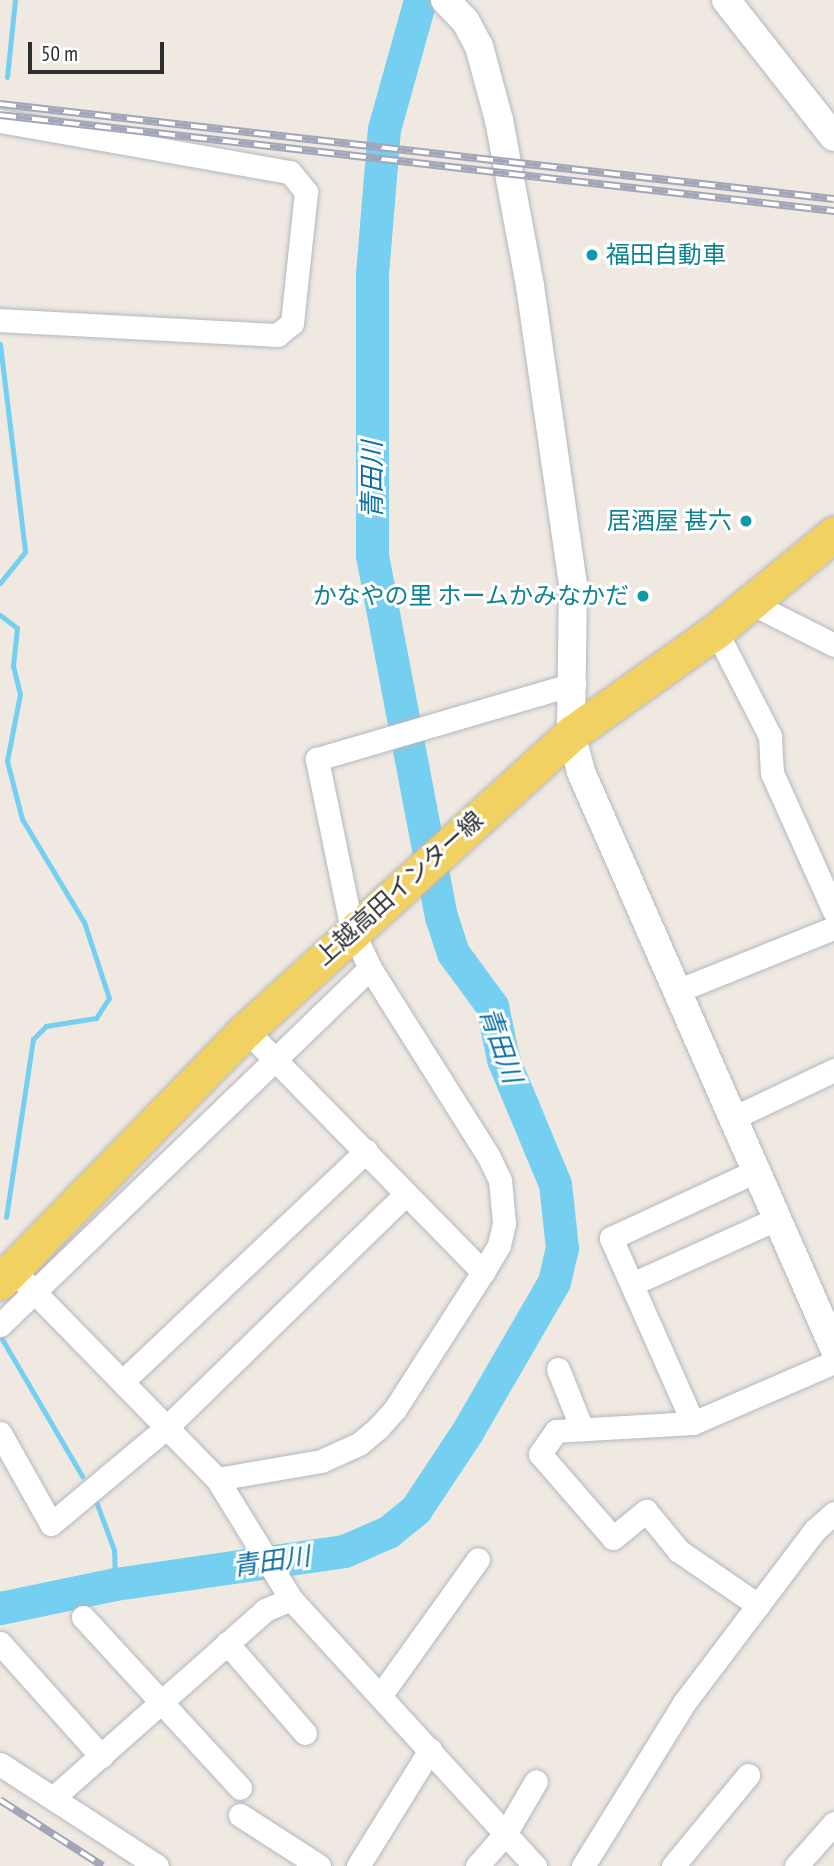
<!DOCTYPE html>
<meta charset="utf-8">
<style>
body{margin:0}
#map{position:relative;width:834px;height:1866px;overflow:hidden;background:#efe9e1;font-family:"PT Sans Narrow","Noto Sans JP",sans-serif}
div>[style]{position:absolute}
.stream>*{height:5px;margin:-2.5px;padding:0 2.5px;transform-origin:2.5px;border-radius:2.5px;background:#75cff0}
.river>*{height:33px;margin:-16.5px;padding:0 16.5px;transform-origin:16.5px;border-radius:16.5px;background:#75cff0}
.roads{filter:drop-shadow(0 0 2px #b4b7c1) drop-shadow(0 0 2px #b4b7c1)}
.minor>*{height:23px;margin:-11.5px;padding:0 11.5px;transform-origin:11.5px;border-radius:11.5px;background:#fff}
.tertiary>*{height:28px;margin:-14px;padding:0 14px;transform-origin:14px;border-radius:14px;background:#fff}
.primary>*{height:35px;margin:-17.5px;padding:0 17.5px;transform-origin:17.5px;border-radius:17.5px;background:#f2d163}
.rail>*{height:8px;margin-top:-4px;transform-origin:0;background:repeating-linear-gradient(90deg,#fff 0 16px,#a3a6b8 0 32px);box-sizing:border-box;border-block:2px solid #a3a6b8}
.dots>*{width:19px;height:19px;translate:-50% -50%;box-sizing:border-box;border:4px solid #fff;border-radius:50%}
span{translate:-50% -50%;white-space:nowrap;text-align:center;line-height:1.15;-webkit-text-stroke:6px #fff;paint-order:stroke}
.culture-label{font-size:24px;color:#0d838f}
.left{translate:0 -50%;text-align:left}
.right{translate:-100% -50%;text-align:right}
.street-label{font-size:24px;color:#2e2e2e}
.water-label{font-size:26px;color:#0d6fa3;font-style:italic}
.scale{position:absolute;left:28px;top:42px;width:136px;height:32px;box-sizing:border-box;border:4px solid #2e2e2e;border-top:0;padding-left:9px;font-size:21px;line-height:24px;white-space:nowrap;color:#2e2e2e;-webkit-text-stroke:5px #fff;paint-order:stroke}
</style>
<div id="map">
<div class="stream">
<div style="left:7px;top:77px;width:77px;rotate:-84.1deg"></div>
<div style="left:0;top:344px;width:209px;rotate:83.1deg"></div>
<div style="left:25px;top:552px;width:40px;rotate:129deg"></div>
<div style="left:0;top:615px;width:21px;rotate:37deg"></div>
<div style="left:17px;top:628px;width:38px;rotate:96deg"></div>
<div style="left:13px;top:666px;width:29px;rotate:76deg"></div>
<div style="left:20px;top:694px;width:68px;rotate:101deg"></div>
<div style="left:7px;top:761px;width:60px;rotate:75.5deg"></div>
<div style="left:22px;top:819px;width:120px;rotate:59deg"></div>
<div style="left:84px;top:922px;width:80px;rotate:71.8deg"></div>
<div style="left:109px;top:998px;width:24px;rotate:123deg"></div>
<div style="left:96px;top:1018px;width:51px;rotate:170.9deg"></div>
<div style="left:46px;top:1026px;width:18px;rotate:135deg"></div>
<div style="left:33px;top:1039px;width:180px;rotate:98.6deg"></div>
<div style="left:2px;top:1339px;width:159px;rotate:59.7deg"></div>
<div style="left:94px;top:1496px;width:58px;rotate:69.7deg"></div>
<div style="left:114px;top:1550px;width:34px;rotate:88deg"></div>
</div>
<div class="river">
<div style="left:0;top:1608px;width:117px;rotate:-11.8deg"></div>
<div style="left:115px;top:1584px;width:231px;rotate:-8.2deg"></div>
<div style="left:344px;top:1551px;width:48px;rotate:-23.4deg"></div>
<div style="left:388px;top:1532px;width:36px;rotate:-39deg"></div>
<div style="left:416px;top:1509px;width:92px;rotate:-56.5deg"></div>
<div style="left:467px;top:1432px;width:173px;rotate:-59.9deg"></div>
<div style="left:554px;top:1282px;width:35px;rotate:-77deg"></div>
<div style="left:562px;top:1248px;width:64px;rotate:-96.2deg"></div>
<div style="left:555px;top:1184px;width:135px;rotate:-112.6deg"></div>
<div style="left:503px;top:1059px;width:54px;rotate:-101.7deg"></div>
<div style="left:492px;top:1006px;width:66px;rotate:-126.3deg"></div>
<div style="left:453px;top:953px;width:38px;rotate:-108deg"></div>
<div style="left:441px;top:917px;width:369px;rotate:-100.8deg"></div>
<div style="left:372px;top:555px;width:281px;rotate:-90deg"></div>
<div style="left:372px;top:274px;width:145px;rotate:-85.3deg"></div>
<div style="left:384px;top:129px;width:134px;rotate:-74.4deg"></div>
</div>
<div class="roads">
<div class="minor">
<div style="left:0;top:121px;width:294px;rotate:10deg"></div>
<div style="left:290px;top:172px;width:26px;rotate:51deg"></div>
<div style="left:306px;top:192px;width:132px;rotate:96.1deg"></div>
<div style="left:292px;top:323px;width:19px;rotate:141deg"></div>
<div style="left:277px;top:335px;width:277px;rotate:-176.9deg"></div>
<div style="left:749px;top:602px;width:95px;rotate:26.8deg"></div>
<div style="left:716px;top:631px;width:118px;rotate:62.8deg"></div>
<div style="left:770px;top:736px;width:37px;rotate:87deg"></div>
<div style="left:772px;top:773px;width:151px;rotate:65.8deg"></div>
<div style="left:677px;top:991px;width:169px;rotate:-21.9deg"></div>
<div style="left:246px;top:1030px;width:339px;rotate:45.6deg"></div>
<div style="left:733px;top:1118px;width:112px;rotate:-25.4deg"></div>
<div style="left:756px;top:1171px;width:160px;rotate:155.2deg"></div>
<div style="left:611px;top:1238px;width:202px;rotate:66.1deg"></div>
<div style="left:693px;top:1423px;width:154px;rotate:-23.4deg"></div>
<div style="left:13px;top:1270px;width:292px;rotate:45.7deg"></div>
<div style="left:217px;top:1479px;width:141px;rotate:58.3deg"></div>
<div style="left:291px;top:1599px;width:362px;rotate:47.6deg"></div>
<div style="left:632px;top:1284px;width:160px;rotate:-24.3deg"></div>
<div style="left:0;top:1325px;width:514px;rotate:-43.98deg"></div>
<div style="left:558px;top:1369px;width:65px;rotate:68.2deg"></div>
<div style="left:123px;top:1381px;width:335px;rotate:-43.4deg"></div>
<div style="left:693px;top:1423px;width:137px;rotate:176.7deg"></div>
<div style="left:556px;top:1431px;width:28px;rotate:125deg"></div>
<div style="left:540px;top:1454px;width:111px;rotate:49deg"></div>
<div style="left:613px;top:1538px;width:43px;rotate:-39.3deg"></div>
<div style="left:646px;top:1511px;width:52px;rotate:50.5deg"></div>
<div style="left:679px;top:1551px;width:96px;rotate:34.4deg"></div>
<div style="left:0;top:1433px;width:104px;rotate:60.7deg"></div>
<div style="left:51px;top:1524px;width:151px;rotate:-39.9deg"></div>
<div style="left:167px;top:1427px;width:334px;rotate:-44.3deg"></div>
<div style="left:217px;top:1479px;width:106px;rotate:-9.8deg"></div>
<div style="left:321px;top:1461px;width:42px;rotate:-24.1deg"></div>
<div style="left:359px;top:1444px;width:25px;rotate:-40deg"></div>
<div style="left:378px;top:1428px;width:25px;rotate:-48deg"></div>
<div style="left:395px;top:1409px;width:163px;rotate:-57.3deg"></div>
<div style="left:483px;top:1272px;width:31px;rotate:-59deg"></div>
<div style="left:499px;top:1245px;width:23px;rotate:-77deg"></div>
<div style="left:504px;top:1223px;width:43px;rotate:-95.3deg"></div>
<div style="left:500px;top:1180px;width:25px;rotate:-116deg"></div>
<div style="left:489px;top:1157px;width:223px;rotate:-122.2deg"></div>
<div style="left:370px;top:968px;width:42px;rotate:-115.3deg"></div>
<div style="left:352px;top:930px;width:175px;rotate:-101.6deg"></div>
<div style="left:317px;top:759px;width:268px;rotate:-16.3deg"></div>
<div style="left:83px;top:1617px;width:232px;rotate:47.4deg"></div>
<div style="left:0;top:1643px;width:152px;rotate:48.2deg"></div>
<div style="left:227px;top:1643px;width:119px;rotate:49.1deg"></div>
<div style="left:380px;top:1696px;width:168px;rotate:-54.4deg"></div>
<div style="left:0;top:1764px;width:187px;rotate:33deg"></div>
<div style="left:54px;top:1797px;width:282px;rotate:-41.5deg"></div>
<div style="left:265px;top:1610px;width:28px;rotate:-23deg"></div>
<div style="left:240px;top:1815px;width:94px;rotate:32.8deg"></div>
<div style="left:358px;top:1866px;width:137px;rotate:-58.2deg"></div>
<div style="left:477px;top:1866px;width:43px;rotate:-48.8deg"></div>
<div style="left:505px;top:1834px;width:61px;rotate:-59.7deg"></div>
<div style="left:583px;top:1866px;width:192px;rotate:-58.2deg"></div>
<div style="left:684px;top:1703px;width:217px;rotate:-52.9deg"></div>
<div style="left:815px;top:1530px;width:25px;rotate:-42deg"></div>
<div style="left:673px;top:1866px;width:118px;rotate:-50.5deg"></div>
<div style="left:796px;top:1866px;width:57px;rotate:-48.5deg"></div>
</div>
<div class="tertiary">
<div style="left:445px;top:0;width:30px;rotate:46deg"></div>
<div style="left:466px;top:22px;width:27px;rotate:62deg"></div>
<div style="left:479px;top:46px;width:77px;rotate:74.9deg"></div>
<div style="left:499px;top:120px;width:169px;rotate:79.4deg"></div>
<div style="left:530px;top:286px;width:302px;rotate:81.8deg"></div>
<div style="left:573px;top:585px;width:149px;rotate:90.8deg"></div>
<div style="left:571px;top:734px;width:39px;rotate:75deg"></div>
<div style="left:581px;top:772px;width:629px;rotate:66.29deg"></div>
<div style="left:726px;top:0;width:174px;rotate:51.8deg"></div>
</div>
<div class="primary">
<div style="left:0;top:1282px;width:352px;rotate:-45.7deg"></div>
<div style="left:246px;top:1030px;width:440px;rotate:-42.3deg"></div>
<div style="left:571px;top:734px;width:178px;rotate:-35.4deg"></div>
<div style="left:716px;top:631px;width:153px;rotate:-39.4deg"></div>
</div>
</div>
<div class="rail">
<div style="left:0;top:104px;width:839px;rotate:6.5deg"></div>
<div style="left:0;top:115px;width:840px;rotate:6.57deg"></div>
<div style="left:0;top:1800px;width:122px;rotate:32.7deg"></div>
</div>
<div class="dots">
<div style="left:592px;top:255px;background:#0f9aa8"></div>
<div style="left:746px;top:521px;background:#0f9aa8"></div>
<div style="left:643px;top:596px;background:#0f9aa8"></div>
</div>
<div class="culture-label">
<span class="left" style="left:606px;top:255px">福田自動車</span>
<span class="right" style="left:732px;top:521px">居酒屋 甚六</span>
<span class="right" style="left:629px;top:596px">かなやの里 ホームかみなかだ</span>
</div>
<div class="street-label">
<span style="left:399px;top:888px;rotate:-42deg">上越高田インター線</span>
</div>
<div class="water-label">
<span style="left:372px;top:480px;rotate:-90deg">青田川</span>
<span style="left:501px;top:1045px;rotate:71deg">青田川</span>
<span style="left:271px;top:1561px;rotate:-8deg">青田川</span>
</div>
<div class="scale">50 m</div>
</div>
